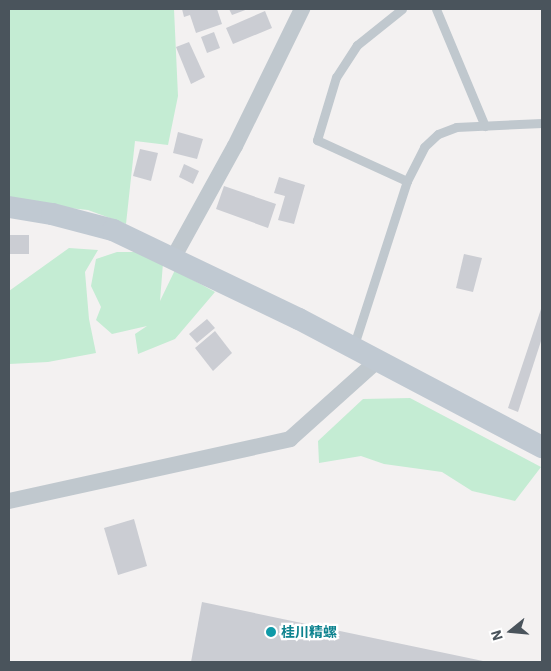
<!DOCTYPE html>
<meta charset="utf-8">
<style>
body{margin:0}
#map{position:relative;width:551px;height:671px;overflow:hidden;background:#f3f1f1;font-family:"IBM Plex Sans","Noto Sans JP",sans-serif}
div>[style]{position:absolute}
.green>*{inset:0;background:#c4ecd3}
.building>*{inset:0;background:#cbcdd3}
.lane>*{height:9px;margin:-4.5px;padding:0 4.5px;transform-origin:4.5px;border-radius:4.5px;background:#c0c8ce}
.street>*{height:16px;margin:-8px;padding:0 8px;transform-origin:8px;border-radius:8px;background:#c0c8ce}
.secondary>*{height:22px;margin:-11px;padding:0 11px;transform-origin:11px;border-radius:11px;background:#c0c9d2}
.dots>*{width:14px;height:14px;translate:-50% -50%;box-sizing:border-box;border:2px solid #fff;border-radius:50%}
span{translate:-50% -50%;white-space:nowrap;text-align:center;line-height:1.15;-webkit-text-stroke:4.5px #fff;paint-order:stroke}
.culture-label{font-size:14px;color:#0d838f;font-weight:700}
.left{translate:0 -50%;text-align:left}
.frame{position:absolute;inset:0;border:10px solid #4a545c;pointer-events:none}
.north{position:absolute;left:486px;top:606px;width:50px;height:50px;-webkit-text-stroke:4px #fff;paint-order:stroke;rotate:253deg;font-size:14px;font-weight:700;line-height:20px;text-align:center;color:#4a545c}
.north::after{content:'';display:block;margin:auto;width:18px;height:22px;background:#4a545c;clip-path:polygon(50% 0,100% 100%,50% 72%,0 100%)}
</style>
<div id="map">
<div class="green">
<div style="clip-path:polygon(9px 9px,174px 9px,178px 96px,168px 145px,135px 141px,126px 224px,88px 210px,9px 202px)"></div>
<div style="clip-path:polygon(69px 248px,98px 250px,85px 272px,89px 319px,96px 353px,48px 362px,9px 364px,9px 291px)"></div>
<div style="clip-path:polygon(117px 252px,142px 252px,163px 263px,160px 301px,175px 270px,215px 292px,175px 339px,138px 354px,135px 334px,147px 326px,112px 334px,96px 320px,101px 307px,91px 286px,96px 259px)"></div>
<div style="clip-path:polygon(410px 398px,541px 467px,515px 501px,472px 491px,442px 472px,384px 464px,361px 456px,319px 463px,318px 441px,363px 399px)"></div>
</div>
<div class="building">
<div style="clip-path:polygon(182px 9px,217px 9px,222px 24px,196px 33px,190px 15px,184px 17px)"></div>
<div style="clip-path:polygon(229px 9px,248px 9px,232px 15px)"></div>
<div style="clip-path:polygon(265px 11px,272px 28px,233px 44px,226px 28px)"></div>
<div style="clip-path:polygon(214px 32px,220px 48px,207px 53px,201px 37px)"></div>
<div style="clip-path:polygon(189px 42px,205px 77px,191px 84px,176px 47px)"></div>
<div style="clip-path:polygon(178px 132px,203px 139px,197px 159px,173px 153px)"></div>
<div style="clip-path:polygon(140px 149px,158px 153px,151px 181px,133px 176px)"></div>
<div style="clip-path:polygon(184px 164px,199px 171px,193px 184px,179px 177px)"></div>
<div style="clip-path:polygon(279px 177px,305px 185px,294px 224px,278px 220px,285px 196px,274px 193px)"></div>
<div style="clip-path:polygon(224px 186px,276px 204px,268px 228px,216px 209px)"></div>
<div style="clip-path:polygon(9px 235px,29px 235px,29px 254px,9px 254px)"></div>
<div style="clip-path:polygon(464px 254px,482px 258px,473px 292px,456px 288px)"></div>
<div style="clip-path:polygon(542px 306px,542px 338px,518px 412px,508px 408px)"></div>
<div style="clip-path:polygon(207px 319px,215px 328px,197px 343px,189px 334px)"></div>
<div style="clip-path:polygon(215px 331px,232px 353px,213px 371px,195px 348px)"></div>
<div style="clip-path:polygon(134px 519px,147px 566px,118px 575px,104px 528px)"></div>
<div style="clip-path:polygon(202px 602px,483px 661px,483px 662px,191px 662px)"></div>
</div>
<div class="lane">
<div style="left:402px;top:9px;width:58px;rotate:141.3deg"></div>
<div style="left:357px;top:45px;width:38px;rotate:123deg"></div>
<div style="left:336px;top:77px;width:66px;rotate:106.8deg"></div>
<div style="left:317px;top:140px;width:99px;rotate:24.5deg"></div>
<div style="left:436px;top:9px;width:127px;rotate:67.3deg"></div>
<div style="left:353px;top:348px;width:176px;rotate:-72.1deg"></div>
<div style="left:407px;top:181px;width:38px;rotate:-63deg"></div>
<div style="left:424px;top:147px;width:19px;rotate:-43deg"></div>
<div style="left:438px;top:134px;width:19px;rotate:-21deg"></div>
<div style="left:456px;top:127px;width:86px;rotate:-2.7deg"></div>
</div>
<div class="street">
<div style="left:172px;top:260px;width:130px;rotate:-61.1deg"></div>
<div style="left:235px;top:146px;width:153px;rotate:-63.9deg"></div>
<div style="left:9px;top:501px;width:288px;rotate:-12.4deg"></div>
<div style="left:290px;top:439px;width:117px;rotate:-41.9deg"></div>
</div>
<div class="secondary">
<div style="left:9px;top:207px;width:44px;rotate:9.2deg"></div>
<div style="left:52px;top:214px;width:63px;rotate:14.7deg"></div>
<div style="left:113px;top:230px;width:206px;rotate:25.6deg"></div>
<div style="left:299px;top:319px;width:275px;rotate:27.8deg"></div>
</div>
<div class="dots">
<div style="left:271px;top:632px;background:#0f9aa8"></div>
</div>
<div class="culture-label">
<span class="left" style="left:281px;top:632px">桂川精螺</span>
</div>
<div class="frame"></div>
<div class="north">N</div>
</div>
